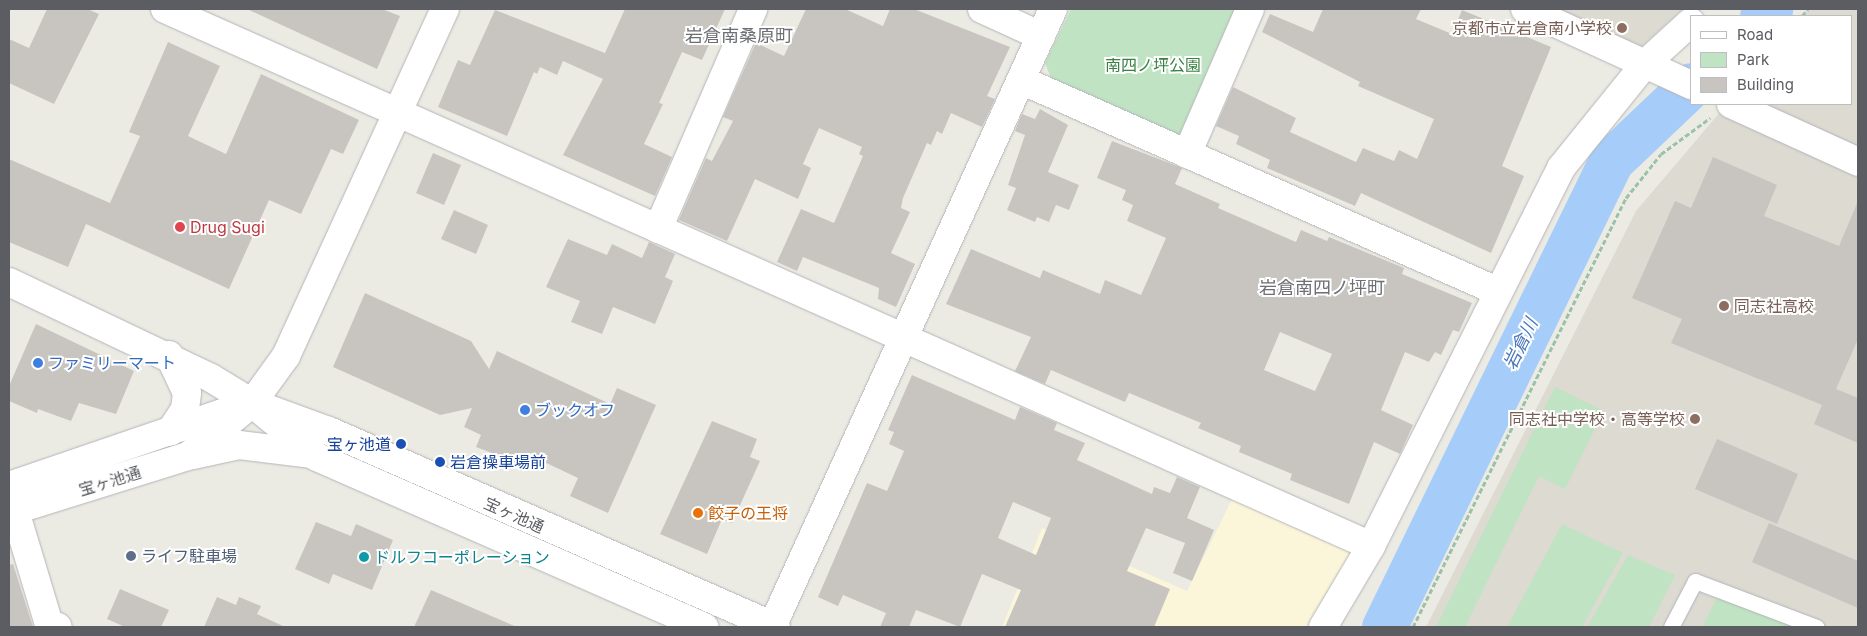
<!DOCTYPE html>
<meta charset="utf-8">
<style>
body{margin:0}
#map{position:relative;width:1867px;height:636px;overflow:hidden;background:#ecebe3;font-family:Inter,"Noto Sans JP",sans-serif}
div>[style]{position:absolute}
.commercial>*{inset:0;background:#fbf6d9}
.education>*{inset:0;background:#dcdad1}
.green>*{inset:0;background:#c0e3c3}
.river>*{height:45px;margin:-22.5px;padding:0 22.5px;transform-origin:22.5px;border-radius:22.5px;background:#a6cdf9}
.building>*{inset:0;background:#c8c5c0}
.path>*{height:3px;margin-top:-1.5px;transform-origin:0;background:repeating-linear-gradient(90deg,#9bc2a9 0 5px,transparent 0 7.5px)}
.roads{filter:drop-shadow(0 0 1px #b3b4b9) drop-shadow(0 0 1px #b3b4b9)}
.lane>*{height:15px;margin:-7.5px;padding:0 7.5px;transform-origin:7.5px;border-radius:7.5px;background:#fff}
.street>*{height:28px;margin:-14px;padding:0 14px;transform-origin:14px;border-radius:14px;background:#fff}
.secondary>*{height:28px;margin:-14px;padding:0 14px;transform-origin:14px;border-radius:14px;background:#fff}
.dots>*{width:14px;height:14px;translate:-50% -50%;box-sizing:border-box;border:2px solid #fff;border-radius:50%}
span{translate:-50% -50%;white-space:nowrap;text-align:center;line-height:1.15;-webkit-text-stroke:4px #fff;paint-order:stroke}
.education-label{font-size:16px;color:#785e54}
.right{translate:-100% -50%;text-align:right}
.left{translate:0 -50%;text-align:left}
.park-label{font-size:16px;color:#3b8144}
.health-label{font-size:16px;color:#be3a42}
.shop-label{font-size:16px;color:#366cbe}
.transit-label{font-size:16px;color:#164399}
.street-label{font-size:16px;color:#5b5d62}
.food-label{font-size:16px;color:#c56008}
.service-label{font-size:16px;color:#4e5e75}
.culture-label{font-size:16px;color:#0d838f}
.neighbourhood-label{font-size:18px;color:#6c6f74}
.water-label{font-size:18px;color:#4b77ba;font-style:italic}
.frame{position:absolute;inset:0;border:10px solid #5b5d62;pointer-events:none}
.legend{position:absolute;left:1690px;top:15px;width:162px;height:90px;box-sizing:border-box;background:#fff;border:1px solid #bdbec0;margin:0;padding:6px 9px;list-style:none;font-size:15px;color:#5b5d62}
.legend li{display:flex;align-items:center;gap:10px;height:25px}
.legend b{width:25px;border:1px solid #bdbec0}
</style>
<div id="map">
<div class="commercial">
<div style="clip-path:polygon(1234px 495px,1345px 544px,1351px 555px,1314px 627px,1002px 627px,1042px 528px,1187px 591px)"></div>
</div>
<div class="education">
<div style="clip-path:polygon(1541px 9px,1683px 9px,1641px 47px)"></div>
<div style="clip-path:polygon(1807px 9px,1858px 9px,1858px 627px,1426px 627px,1636px 211px,1727px 104px,1851px 104px,1851px 16px,1801px 16px)"></div>
</div>
<div class="green">
<div style="clip-path:polygon(1071px 9px,1242px 9px,1187px 132px,1177px 137px,1051px 78px,1045px 63px)"></div>
<div style="clip-path:polygon(1555px 387px,1604px 411px,1565px 489px,1539px 476px,1465px 627px,1436px 627px)"></div>
<div style="clip-path:polygon(1562px 524px,1623px 553px,1582px 627px,1507px 627px)"></div>
<div style="clip-path:polygon(1628px 555px,1675px 575px,1649px 627px,1587px 627px)"></div>
<div style="clip-path:polygon(1723px 586px,1818px 627px,1702px 627px)"></div>
</div>
<div class="river">
<div style="left:1762px;top:16px;width:11px;rotate:-41deg"></div>
<div style="left:1384px;top:627px;width:518px;rotate:-64.03deg"></div>
<div style="left:1611px;top:161px;width:110px;rotate:-43.5deg"></div>
</div>
<div class="building">
<div style="clip-path:polygon(47px 9px,87px 9px,99px 14px,54px 104px,9px 83px,9px 39px,29px 48px)"></div>
<div style="clip-path:polygon(247px 9px,382px 9px,400px 16px,377px 69px)"></div>
<div style="clip-path:polygon(625px 9px,725px 9px,702px 60px,682px 52px,659px 103px,663px 104px,644px 144px,672px 157px,655px 196px,563px 155px,603px 79px,563px 61px,557px 75px,540px 67px,537px 74px,534px 72px,507px 136px,438px 107px,458px 60px,470px 65px,495px 10px,605px 53px)"></div>
<div style="clip-path:polygon(806px 9px,845px 9px,883px 26px,890px 9px,914px 9px,1010px 47px,987px 96px,995px 99px,982px 127px,951px 113px,942px 134px,937px 131px,931px 145px,927px 143px,903px 198px,901px 208px,910px 212px,891px 253px,915px 264px,896px 307px,878px 299px,879px 288px,803px 257px,797px 271px,777px 262px,801px 209px,834px 223px,863px 156px,859px 154px,862px 147px,819px 128px,803px 164px,811px 168px,798px 199px,755px 179px,727px 241px,679px 220px,706px 158px,712px 161px,733px 121px,723px 117px,756px 43px,784px 56px)"></div>
<div style="clip-path:polygon(1323px 9px,1421px 9px,1416px 19px,1452px 34px,1462px 10px,1551px 47px,1502px 166px,1524px 176px,1491px 253px,1361px 193px,1355px 206px,1267px 168px,1270px 160px,1236px 144px,1239px 136px,1216px 126px,1233px 87px,1296px 118px,1290px 132px,1356px 162px,1363px 148px,1394px 161px,1399px 150px,1417px 159px,1434px 119px,1358px 86px,1360px 82px,1262px 32px,1270px 14px,1313px 32px)"></div>
<div style="clip-path:polygon(168px 42px,220px 66px,188px 136px,226px 154px,261px 74px,359px 120px,343px 154px,331px 149px,301px 214px,269px 200px,229px 289px,86px 224px,68px 267px,9px 242px,9px 159px,110px 203px,140px 136px,129px 132px)"></div>
<div style="clip-path:polygon(1040px 109px,1068px 125px,1048px 172px,1079px 185px,1069px 210px,1056px 205px,1049px 222px,1037px 217px,1035px 222px,1007px 210px,1016px 188px,1008px 185px,1025px 135px,1015px 131px,1022px 114px,1035px 119px)"></div>
<div style="clip-path:polygon(evenodd,1112px 141px,1182px 168px,1175px 184px,1220px 204px,1218px 208px,1296px 242px,1301px 230px,1327px 241px,1329px 237px,1404px 268px,1402px 274px,1472px 303px,1459px 332px,1453px 330px,1441px 355px,1435px 352px,1429px 362px,1405px 352px,1381px 410px,1413px 425px,1400px 454px,1374px 442px,1349px 504px,1290px 480px,1292px 474px,1239px 452px,1241px 446px,1198px 428px,1201px 423px,1129px 393px,1125px 402px,1051px 370px,1045px 384px,1015px 371px,1031px 337px,946px 304px,971px 249px,1040px 278px,1043px 270px,1100px 294px,1105px 280px,1141px 295px,1166px 238px,1127px 221px,1133px 205px,1122px 200px,1126px 190px,1097px 178px,1112px 141px,1280px 332px,1332px 354px,1315px 391px,1264px 370px,1280px 332px)"></div>
<div style="clip-path:polygon(433px 153px,461px 165px,444px 205px,416px 193px)"></div>
<div style="clip-path:polygon(1713px 157px,1777px 185px,1764px 216px,1839px 246px,1858px 201px,1858px 339px,1836px 389px,1858px 398px,1858px 443px,1814px 424px,1822px 405px,1671px 343px,1682px 319px,1632px 298px,1675px 201px,1691px 208px)"></div>
<div style="clip-path:polygon(454px 210px,488px 225px,476px 254px,441px 239px)"></div>
<div style="clip-path:polygon(568px 239px,607px 255px,612px 244px,642px 258px,649px 242px,675px 254px,665px 277px,673px 281px,655px 324px,613px 307px,602px 334px,571px 322px,580px 301px,546px 287px)"></div>
<div style="clip-path:polygon(365px 293px,471px 341px,489px 369px,497px 351px,610px 404px,617px 388px,656px 405px,608px 513px,570px 496px,578px 478px,540px 460px,536px 470px,476px 447px,481px 435px,464px 427px,472px 408px,440px 415px,333px 367px)"></div>
<div style="clip-path:polygon(36px 324px,134px 371px,116px 414px,79px 403px,71px 421px,38px 409px,37px 413px,9px 401px,9px 386px)"></div>
<div style="clip-path:polygon(evenodd,912px 375px,1015px 420px,1020px 407px,1057px 423px,1054px 430px,1085px 443px,1077px 460px,1152px 494px,1154px 487px,1170px 493px,1177px 477px,1200px 487px,1187px 518px,1214px 530px,1192px 581px,1173px 573px,1185px 543px,1146px 528px,1127px 571px,1170px 589px,1154px 627px,1005px 627px,1021px 590px,982px 574px,960px 627px,916px 610px,909px 627px,880px 627px,886px 613px,843px 595px,838px 606px,818px 597px,867px 483px,887px 491px,904px 451px,889px 444px,894px 432px,888px 430px,912px 375px,1013px 502px,1051px 518px,1036px 555px,998px 538px,1013px 502px)"></div>
<div style="clip-path:polygon(712px 421px,757px 439px,750px 457px,760px 461px,732px 523px,722px 519px,707px 554px,660px 534px)"></div>
<div style="clip-path:polygon(1717px 439px,1798px 474px,1777px 524px,1695px 489px)"></div>
<div style="clip-path:polygon(316px 522px,351px 536px,356px 524px,393px 540px,372px 590px,333px 574px,329px 584px,295px 569px)"></div>
<div style="clip-path:polygon(1769px 523px,1858px 561px,1858px 608px,1752px 562px)"></div>
<div style="clip-path:polygon(13px 564px,33px 627px,9px 627px,9px 565px)"></div>
<div style="clip-path:polygon(120px 589px,169px 610px,161px 627px,125px 627px,107px 619px)"></div>
<div style="clip-path:polygon(431px 590px,517px 627px,414px 627px)"></div>
<div style="clip-path:polygon(217px 597px,236px 605px,239px 597px,261px 606px,257px 614px,285px 627px,204px 627px)"></div>
</div>
<div class="path">
<div style="left:1802px;top:16px;width:9px;rotate:-49deg"></div>
<div style="left:1413px;top:627px;width:479px;rotate:-63.6deg"></div>
<div style="left:1626px;top:198px;width:56px;rotate:-51.5deg"></div>
<div style="left:1661px;top:154px;width:61px;rotate:-36.3deg"></div>
</div>
<div class="roads">
<div class="lane">
<div style="left:1671px;top:627px;width:52px;rotate:-62.4deg"></div>
<div style="left:1695px;top:581px;width:130px;rotate:20.7deg"></div>
</div>
<div class="street">
<div style="left:165px;top:9px;width:1320px;rotate:24deg"></div>
<div style="left:982px;top:9px;width:65px;rotate:24.6deg"></div>
<div style="left:1525px;top:9px;width:183px;rotate:24.6deg"></div>
<div style="left:1021px;top:80px;width:521px;rotate:23.91deg"></div>
<div style="left:1731px;top:104px;width:140px;rotate:24.5deg"></div>
<div style="left:1187px;top:154px;width:158px;rotate:-66.5deg"></div>
<div style="left:658px;top:229px;width:240px;rotate:-66.6deg"></div>
<div style="left:9px;top:491px;width:139px;rotate:73.3deg"></div>
<div style="left:49px;top:624px;width:9px;rotate:18deg"></div>
<div style="left:772px;top:627px;width:679px;rotate:-65.55deg"></div>
<div style="left:1323px;top:627px;width:94px;rotate:-59.3deg"></div>
<div style="left:1371px;top:546px;width:423px;rotate:-63.3deg"></div>
<div style="left:1561px;top:168px;width:134px;rotate:-51.1deg"></div>
<div style="left:1645px;top:64px;width:62px;rotate:-42.4deg"></div>
</div>
<div class="secondary">
<div style="left:9px;top:282px;width:224px;rotate:25.4deg"></div>
<div style="left:211px;top:378px;width:48px;rotate:31.4deg"></div>
<div style="left:252px;top:403px;width:85px;rotate:39.7deg"></div>
<div style="left:317px;top:457px;width:423px;rotate:23.7deg"></div>
<div style="left:169px;top:355px;width:42px;rotate:64.7deg"></div>
<div style="left:187px;top:393px;width:16px;rotate:97deg"></div>
<div style="left:185px;top:409px;width:27px;rotate:123deg"></div>
<div style="left:193px;top:455px;width:47px;rotate:-12.3deg"></div>
<div style="left:239px;top:445px;width:74px;rotate:7deg"></div>
<div style="left:9px;top:486px;width:257px;rotate:-18.9deg"></div>
<div style="left:252px;top:403px;width:82px;rotate:20deg"></div>
<div style="left:329px;top:431px;width:488px;rotate:23.7deg"></div>
<div style="left:9px;top:512px;width:188px;rotate:-17.4deg"></div>
<div style="left:188px;top:456px;width:83px;rotate:-39.6deg"></div>
<div style="left:252px;top:403px;width:58px;rotate:-54.1deg"></div>
<div style="left:286px;top:356px;width:382px;rotate:-65.4deg"></div>
</div>
</div>
<div class="dots">
<div style="left:1622px;top:28px;background:#8d6e63"></div>
<div style="left:180px;top:227px;background:#e0444e"></div>
<div style="left:1724px;top:306px;background:#8d6e63"></div>
<div style="left:38px;top:363px;background:#3f7fe0"></div>
<div style="left:525px;top:410px;background:#3f7fe0"></div>
<div style="left:1695px;top:419px;background:#8d6e63"></div>
<div style="left:401px;top:444px;background:#1a4fb4"></div>
<div style="left:440px;top:462px;background:#1a4fb4"></div>
<div style="left:698px;top:513px;background:#e8710a"></div>
<div style="left:131px;top:556px;background:#5c6f8a"></div>
<div style="left:364px;top:557px;background:#0f9aa8"></div>
</div>
<div class="education-label">
<span class="right" style="left:1612px;top:28px">京都市立岩倉南小学校</span>
<span class="left" style="left:1734px;top:306px">同志社高校</span>
<span class="right" style="left:1685px;top:419px">同志社中学校・高等学校</span>
</div>
<div class="park-label">
<span style="left:1153px;top:65px">南四ノ坪公園</span>
</div>
<div class="health-label">
<span class="left" style="left:190px;top:227px">Drug Sugi</span>
</div>
<div class="shop-label">
<span class="left" style="left:48px;top:363px">ファミリーマート</span>
<span class="left" style="left:535px;top:410px">ブックオフ</span>
</div>
<div class="transit-label">
<span class="right" style="left:391px;top:444px">宝ヶ池道</span>
<span class="left" style="left:450px;top:462px">岩倉操車場前</span>
</div>
<div class="street-label">
<span style="left:110px;top:481px;rotate:-17deg">宝ヶ池通</span>
<span style="left:514px;top:515px;rotate:24deg">宝ヶ池通</span>
</div>
<div class="food-label">
<span class="left" style="left:708px;top:513px">餃子の王将</span>
</div>
<div class="service-label">
<span class="left" style="left:141px;top:556px">ライフ駐車場</span>
</div>
<div class="culture-label">
<span class="left" style="left:374px;top:557px">ドルフコーポレーション</span>
</div>
<div class="neighbourhood-label">
<span style="left:739px;top:36px">岩倉南桑原町</span>
<span style="left:1322px;top:288px">岩倉南四ノ坪町</span>
</div>
<div class="water-label">
<span style="left:1521px;top:344px;rotate:-64deg">岩倉川</span>
</div>
<div class="frame"></div>
<ul class="legend">
<li><b style="height:6px;background:#fff"></b>Road</li>
<li><b style="height:14px;background:#c0e3c3"></b>Park</li>
<li><b style="height:14px;background:#c8c5c0"></b>Building</li>
</ul>
</div>
